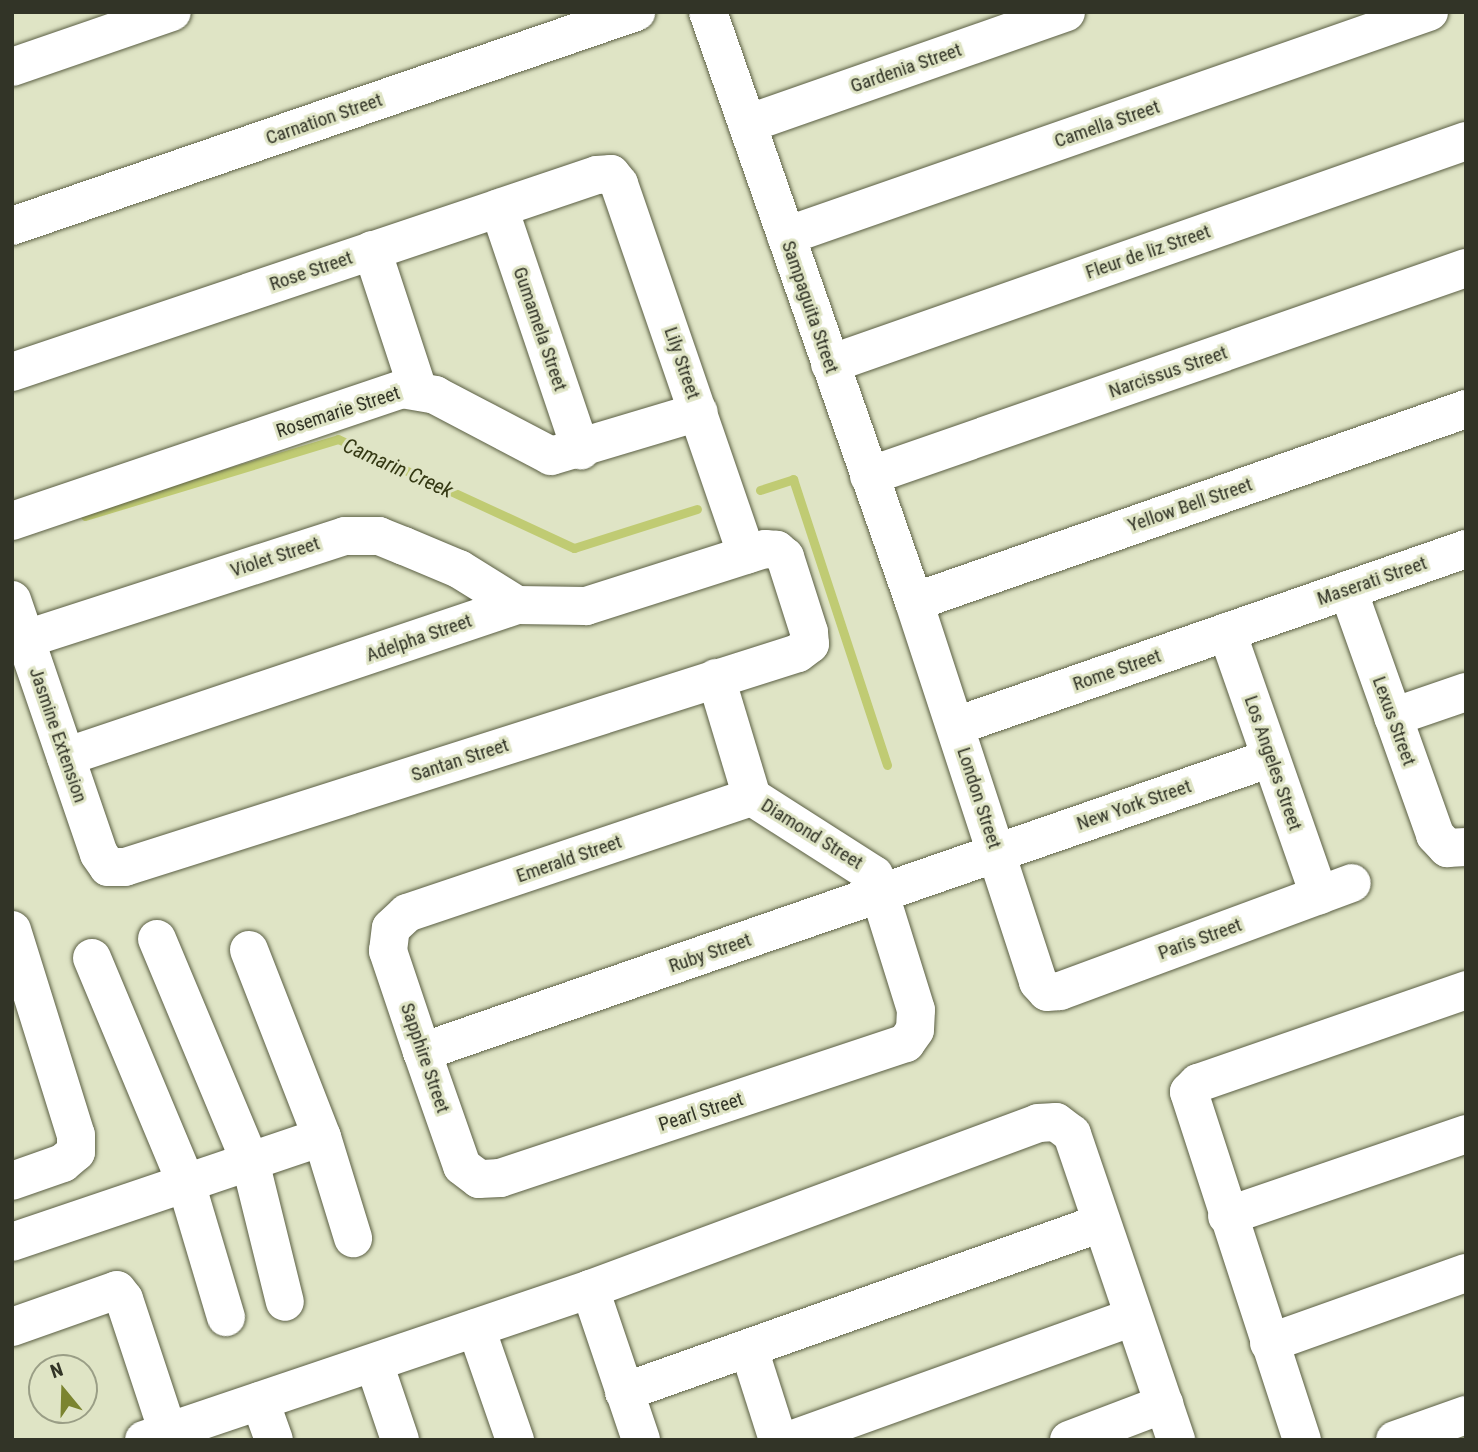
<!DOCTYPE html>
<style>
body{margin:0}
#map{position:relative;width:1478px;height:1452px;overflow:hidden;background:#dfe4c5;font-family:"Roboto Condensed",sans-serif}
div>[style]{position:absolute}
.stream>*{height:9px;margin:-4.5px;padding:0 4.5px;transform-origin:4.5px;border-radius:4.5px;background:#c0cb73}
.roads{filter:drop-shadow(0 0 2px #5b5f44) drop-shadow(0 0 2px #5b5f44)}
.minor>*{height:38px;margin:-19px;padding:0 19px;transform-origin:19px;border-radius:19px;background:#fff}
span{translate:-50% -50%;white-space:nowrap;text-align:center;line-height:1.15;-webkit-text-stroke:6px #dfe4c5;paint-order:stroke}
.street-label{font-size:19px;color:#323427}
.water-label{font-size:21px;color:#343813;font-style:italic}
.frame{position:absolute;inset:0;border:14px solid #323427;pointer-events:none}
.north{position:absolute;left:28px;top:1354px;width:70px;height:70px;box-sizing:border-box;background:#dfe4c5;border:2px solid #9a9e86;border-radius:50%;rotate:341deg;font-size:19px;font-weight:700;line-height:28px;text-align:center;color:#323427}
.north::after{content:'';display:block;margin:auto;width:24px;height:32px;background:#7b8430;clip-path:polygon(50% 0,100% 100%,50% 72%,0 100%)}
</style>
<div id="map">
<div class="stream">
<div style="left:760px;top:490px;width:35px;rotate:-18deg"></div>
<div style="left:793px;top:479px;width:301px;rotate:71.8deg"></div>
<div style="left:85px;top:516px;width:264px;rotate:-16.9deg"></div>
<div style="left:338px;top:439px;width:260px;rotate:24.8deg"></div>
<div style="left:574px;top:548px;width:129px;rotate:-17.6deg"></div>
</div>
<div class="roads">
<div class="minor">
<div style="left:708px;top:12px;width:625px;rotate:70.75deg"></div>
<div style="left:914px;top:602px;width:400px;rotate:71.9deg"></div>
<div style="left:1038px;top:982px;width:13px;rotate:48deg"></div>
<div style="left:1047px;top:992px;width:13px;rotate:-4deg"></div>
<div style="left:1060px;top:991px;width:311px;rotate:-20.3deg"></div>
<div style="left:12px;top:67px;width:169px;rotate:-19deg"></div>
<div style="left:747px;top:124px;width:338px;rotate:-19.3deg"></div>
<div style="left:499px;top:208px;width:256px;rotate:71.3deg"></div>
<div style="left:12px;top:226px;width:660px;rotate:-18.93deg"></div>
<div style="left:786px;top:236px;width:681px;rotate:-19.21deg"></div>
<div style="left:372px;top:250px;width:147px;rotate:71.8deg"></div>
<div style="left:830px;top:364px;width:674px;rotate:-19.32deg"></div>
<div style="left:12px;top:372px;width:617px;rotate:-18.61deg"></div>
<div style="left:597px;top:175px;width:14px;rotate:-4deg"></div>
<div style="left:611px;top:174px;width:13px;rotate:51deg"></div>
<div style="left:619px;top:184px;width:392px;rotate:71deg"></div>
<div style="left:869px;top:476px;width:632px;rotate:-19.21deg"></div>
<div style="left:12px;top:521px;width:412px;rotate:-18.7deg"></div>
<div style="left:402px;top:389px;width:34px;rotate:10deg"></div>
<div style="left:435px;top:395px;width:131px;rotate:27.7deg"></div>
<div style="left:551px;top:456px;width:154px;rotate:-16.6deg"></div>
<div style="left:1348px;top:590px;width:260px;rotate:70.4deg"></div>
<div style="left:1435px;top:835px;width:18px;rotate:47deg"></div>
<div style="left:1447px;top:848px;width:19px;rotate:-3deg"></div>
<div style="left:12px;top:600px;width:268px;rotate:71.1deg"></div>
<div style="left:99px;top:854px;width:16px;rotate:55deg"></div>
<div style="left:108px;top:867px;width:17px"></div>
<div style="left:125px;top:867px;width:706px;rotate:-17.64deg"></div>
<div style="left:798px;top:653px;width:15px;rotate:-37deg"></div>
<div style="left:810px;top:644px;width:12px;rotate:-95deg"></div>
<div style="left:809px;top:632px;width:79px;rotate:-107.7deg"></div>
<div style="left:785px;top:557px;width:11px;rotate:-139deg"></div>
<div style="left:777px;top:550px;width:12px;rotate:-175deg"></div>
<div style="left:765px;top:549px;width:188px;rotate:162.3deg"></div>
<div style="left:586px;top:606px;width:69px;rotate:-179.2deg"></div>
<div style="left:517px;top:605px;width:476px;rotate:161.4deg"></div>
<div style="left:914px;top:602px;width:585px;rotate:-19.27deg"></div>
<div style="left:1227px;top:632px;width:279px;rotate:70.7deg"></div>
<div style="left:26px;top:639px;width:335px;rotate:-17.9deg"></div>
<div style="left:345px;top:536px;width:34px"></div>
<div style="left:379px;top:536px;width:27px;rotate:22deg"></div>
<div style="left:404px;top:546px;width:60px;rotate:22.7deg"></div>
<div style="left:459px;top:569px;width:68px;rotate:31.8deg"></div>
<div style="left:716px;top:678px;width:124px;rotate:73.2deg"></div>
<div style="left:752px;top:797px;width:145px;rotate:32.6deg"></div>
<div style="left:874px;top:875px;width:141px;rotate:72.7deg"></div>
<div style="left:916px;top:1010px;width:20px;rotate:93deg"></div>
<div style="left:915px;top:1030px;width:16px;rotate:125deg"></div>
<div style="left:906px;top:1043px;width:428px;rotate:161.6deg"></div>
<div style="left:500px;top:1178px;width:21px;rotate:177deg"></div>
<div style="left:479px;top:1179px;width:21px;rotate:-143deg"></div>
<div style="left:462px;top:1166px;width:121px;rotate:-109.3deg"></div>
<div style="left:422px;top:1052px;width:107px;rotate:-108.6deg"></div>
<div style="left:388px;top:951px;width:23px;rotate:-83deg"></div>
<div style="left:391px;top:928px;width:22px;rotate:-43deg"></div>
<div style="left:407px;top:913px;width:364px;rotate:-18.6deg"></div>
<div style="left:1393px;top:717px;width:77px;rotate:-18.9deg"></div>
<div style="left:956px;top:726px;width:540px;rotate:-19.14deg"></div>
<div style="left:12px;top:930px;width:215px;rotate:72.7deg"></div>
<div style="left:76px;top:1135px;width:17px;rotate:90deg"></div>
<div style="left:76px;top:1152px;width:17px;rotate:140deg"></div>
<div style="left:63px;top:1163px;width:54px;rotate:160.6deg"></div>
<div style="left:157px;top:939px;width:241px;rotate:67.3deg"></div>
<div style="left:250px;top:1161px;width:145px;rotate:76.1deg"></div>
<div style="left:249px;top:950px;width:201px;rotate:68.7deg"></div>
<div style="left:322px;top:1137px;width:106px;rotate:72.9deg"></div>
<div style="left:92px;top:958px;width:244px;rotate:67.3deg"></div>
<div style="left:186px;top:1183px;width:140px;rotate:73.4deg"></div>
<div style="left:422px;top:1052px;width:898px;rotate:-19.1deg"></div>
<div style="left:1227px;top:1216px;width:253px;rotate:-18.9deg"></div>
<div style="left:12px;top:1242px;width:327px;rotate:-18.7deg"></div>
<div style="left:590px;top:1289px;width:159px;rotate:71.3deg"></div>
<div style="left:12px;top:1327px;width:111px;rotate:-19.4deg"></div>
<div style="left:117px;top:1290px;width:11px;rotate:52deg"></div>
<div style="left:124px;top:1299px;width:140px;rotate:71.7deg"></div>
<div style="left:476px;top:1328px;width:119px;rotate:70.8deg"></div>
<div style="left:1269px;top:1343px;width:209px;rotate:-19.6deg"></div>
<div style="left:749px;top:1349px;width:96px;rotate:72.3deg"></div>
<div style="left:374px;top:1363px;width:81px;rotate:71.3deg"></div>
<div style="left:624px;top:1392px;width:506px;rotate:-19.51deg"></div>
<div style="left:260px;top:1401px;width:41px;rotate:70.3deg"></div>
<div style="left:144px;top:1440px;width:471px;rotate:-18.7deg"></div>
<div style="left:590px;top:1289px;width:478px;rotate:-20.3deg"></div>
<div style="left:1038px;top:1123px;width:18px;rotate:-3deg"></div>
<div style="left:1056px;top:1122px;width:20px;rotate:37deg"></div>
<div style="left:1072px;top:1134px;width:323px;rotate:71.2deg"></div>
<div style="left:791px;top:1440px;width:363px;rotate:-19.8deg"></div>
<div style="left:1069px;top:1440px;width:102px;rotate:-20.8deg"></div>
<div style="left:1302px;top:1440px;width:366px;rotate:-108deg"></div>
<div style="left:1189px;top:1092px;width:13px;rotate:-45deg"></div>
<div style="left:1198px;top:1083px;width:284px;rotate:-19.1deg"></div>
<div style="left:1395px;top:1440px;width:75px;rotate:-19.4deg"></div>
</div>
</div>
<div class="street-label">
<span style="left:906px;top:68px;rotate:-19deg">Gardenia Street</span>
<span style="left:324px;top:119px;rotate:-19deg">Carnation Street</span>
<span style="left:1107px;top:124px;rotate:-19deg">Camella Street</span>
<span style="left:1148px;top:252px;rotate:-19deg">Fleur de liz Street</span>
<span style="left:311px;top:271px;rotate:-19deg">Rose Street</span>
<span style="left:810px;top:307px;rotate:71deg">Sampaguita Street</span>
<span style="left:540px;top:329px;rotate:71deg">Gumamela Street</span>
<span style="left:682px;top:363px;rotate:71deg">Lily Street</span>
<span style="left:1168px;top:372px;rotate:-19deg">Narcissus Street</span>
<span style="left:338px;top:412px;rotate:-18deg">Rosemarie Street</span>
<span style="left:1190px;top:505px;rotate:-19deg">Yellow Bell Street</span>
<span style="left:275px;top:557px;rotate:-18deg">Violet Street</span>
<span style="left:1372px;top:581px;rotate:-19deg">Maserati Street</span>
<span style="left:419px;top:638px;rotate:-19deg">Adelpha Street</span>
<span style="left:1117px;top:670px;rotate:-19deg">Rome Street</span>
<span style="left:1394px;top:721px;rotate:70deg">Lexus Street</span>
<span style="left:58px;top:735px;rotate:71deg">Jasmine Extension</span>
<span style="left:460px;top:760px;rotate:-18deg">Santan Street</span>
<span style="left:1273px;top:763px;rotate:71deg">Los Angeles Street</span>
<span style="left:979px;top:798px;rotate:72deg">London Street</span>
<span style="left:1134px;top:805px;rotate:-19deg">New York Street</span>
<span style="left:812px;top:834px;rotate:32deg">Diamond Street</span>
<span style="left:569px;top:859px;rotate:-19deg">Emerald Street</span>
<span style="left:1200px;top:939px;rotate:-20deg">Paris Street</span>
<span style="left:710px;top:953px;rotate:-19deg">Ruby Street</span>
<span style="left:425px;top:1058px;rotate:71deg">Sapphire Street</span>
<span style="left:701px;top:1112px;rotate:-18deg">Pearl Street</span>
</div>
<div class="water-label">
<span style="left:398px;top:468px;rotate:24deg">Camarin Creek</span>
</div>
<div class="frame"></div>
<div class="north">N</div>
</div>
